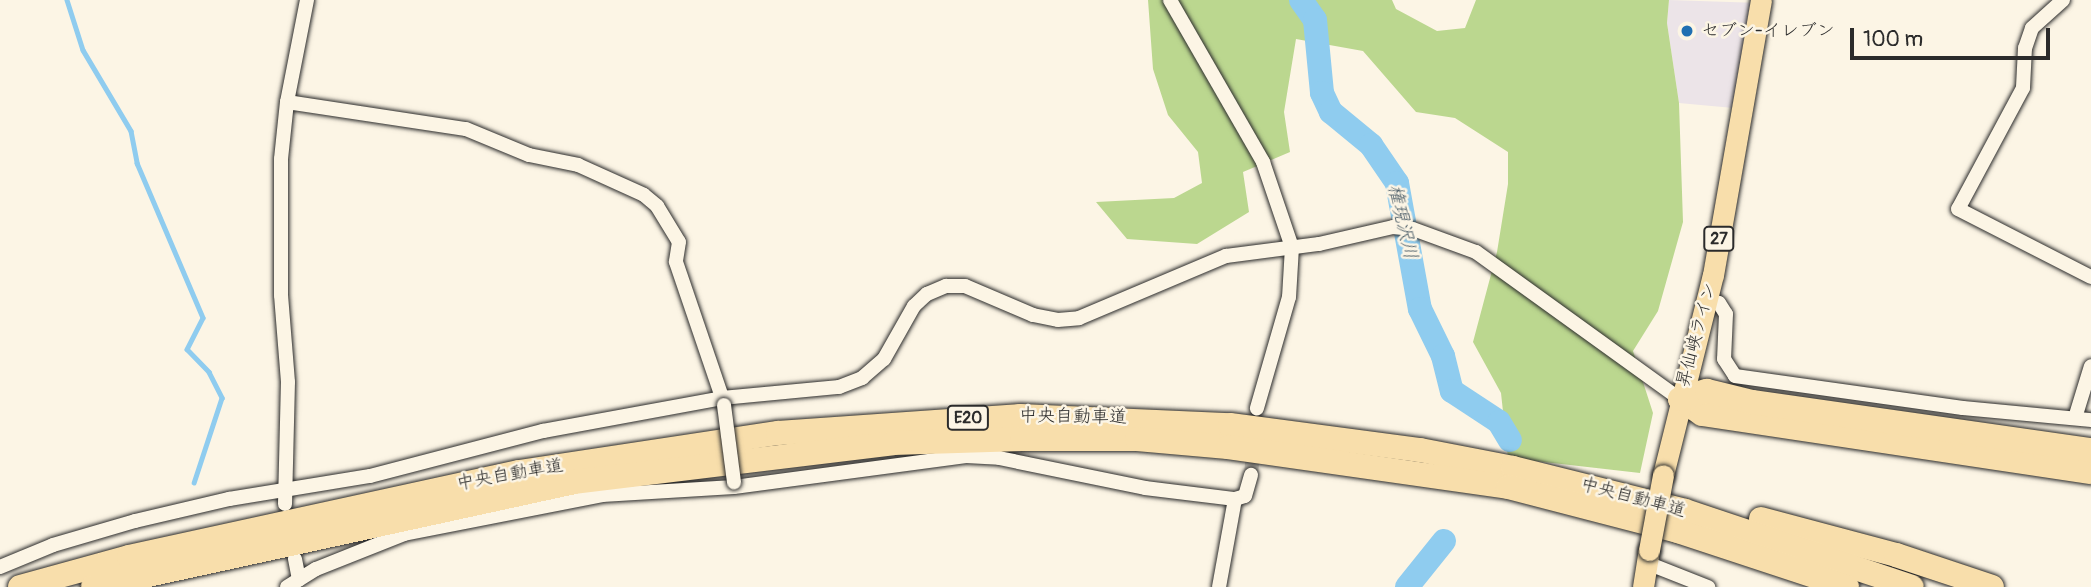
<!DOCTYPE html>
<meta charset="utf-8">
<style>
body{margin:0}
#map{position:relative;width:2091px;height:587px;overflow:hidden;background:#fcf5e5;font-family:Pangolin,"Klee One",sans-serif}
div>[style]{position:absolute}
.built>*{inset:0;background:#ece4e8}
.green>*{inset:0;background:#bbd78f}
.stream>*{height:4.5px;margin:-2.25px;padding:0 2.25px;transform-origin:2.25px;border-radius:2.25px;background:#8fccef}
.river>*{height:24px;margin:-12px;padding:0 12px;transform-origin:12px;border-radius:12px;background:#8fccef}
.street-tunnel>*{height:14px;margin-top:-7px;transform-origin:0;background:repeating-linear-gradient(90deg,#d2cdc0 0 14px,transparent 0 21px)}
.roads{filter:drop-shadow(0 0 2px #2b2b2b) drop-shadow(0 0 2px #2b2b2b)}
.street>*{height:14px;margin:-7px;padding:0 7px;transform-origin:7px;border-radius:7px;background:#fcf5e5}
.primary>*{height:21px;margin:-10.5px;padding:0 10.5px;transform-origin:10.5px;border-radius:10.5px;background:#f8deab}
.highway>*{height:24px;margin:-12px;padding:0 12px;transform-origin:12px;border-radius:12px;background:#f8deab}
.bridges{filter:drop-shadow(0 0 2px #2b2b2b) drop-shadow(0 0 2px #2b2b2b)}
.street-bridge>*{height:14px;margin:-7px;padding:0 7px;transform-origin:7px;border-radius:7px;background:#fcf5e5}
.primary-bridge>*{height:21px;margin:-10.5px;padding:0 10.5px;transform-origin:10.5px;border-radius:10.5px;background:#f8deab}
.dots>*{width:19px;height:19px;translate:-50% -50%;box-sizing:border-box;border:4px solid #fcf5e5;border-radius:50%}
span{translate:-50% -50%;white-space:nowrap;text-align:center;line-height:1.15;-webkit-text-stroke:5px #fcf5e5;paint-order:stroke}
.shield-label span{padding:2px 5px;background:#fcf5e5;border:2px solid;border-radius:5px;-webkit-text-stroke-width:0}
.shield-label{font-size:16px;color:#2b2b2b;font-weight:700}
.poi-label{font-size:18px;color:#2b2b2b}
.left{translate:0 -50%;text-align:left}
.street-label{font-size:18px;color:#2b2b2b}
.water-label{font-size:19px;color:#495b66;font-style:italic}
.scale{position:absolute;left:1850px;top:28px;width:200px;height:32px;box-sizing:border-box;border:4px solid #2b2b2b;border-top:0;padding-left:9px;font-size:21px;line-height:24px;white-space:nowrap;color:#2b2b2b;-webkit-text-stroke:5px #fcf5e5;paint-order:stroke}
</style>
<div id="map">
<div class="built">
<div style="clip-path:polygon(1669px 0,1760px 3px,1744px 109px,1679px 103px,1667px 23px)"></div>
</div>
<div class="green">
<div style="clip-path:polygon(1148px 0,1392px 0,1396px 9px,1437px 31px,1465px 28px,1476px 0,1669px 0,1667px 23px,1679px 103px,1683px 222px,1658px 311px,1633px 351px,1653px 413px,1640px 473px,1508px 458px,1501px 393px,1473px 342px,1497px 252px,1508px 184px,1508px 152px,1455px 118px,1416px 112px,1363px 51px,1296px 39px,1284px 112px,1290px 152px,1243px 172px,1249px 212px,1197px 244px,1127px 239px,1096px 202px,1174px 198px,1202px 183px,1198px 152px,1168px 115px,1153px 69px)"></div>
</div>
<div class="stream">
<div style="left:67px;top:0;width:52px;rotate:72.3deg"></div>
<div style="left:83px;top:50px;width:94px;rotate:59.3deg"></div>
<div style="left:131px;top:131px;width:33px;rotate:79deg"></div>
<div style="left:137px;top:163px;width:168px;rotate:66.9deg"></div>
<div style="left:203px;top:318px;width:35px;rotate:117deg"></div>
<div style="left:187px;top:349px;width:32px;rotate:46deg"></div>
<div style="left:209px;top:372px;width:29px;rotate:63deg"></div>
<div style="left:222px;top:398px;width:89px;rotate:108.2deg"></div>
</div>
<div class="river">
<div style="left:1301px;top:0;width:24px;rotate:55deg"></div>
<div style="left:1315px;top:20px;width:73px;rotate:84.5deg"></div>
<div style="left:1322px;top:93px;width:21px;rotate:65deg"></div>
<div style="left:1331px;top:112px;width:52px;rotate:39.5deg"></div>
<div style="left:1371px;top:145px;width:46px;rotate:55.6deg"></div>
<div style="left:1397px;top:183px;width:128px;rotate:79.7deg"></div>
<div style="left:1420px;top:309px;width:52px;rotate:63.9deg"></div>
<div style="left:1443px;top:356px;width:36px;rotate:76deg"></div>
<div style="left:1452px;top:391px;width:56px;rotate:33.4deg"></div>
<div style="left:1499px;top:422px;width:21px;rotate:59deg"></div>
<div style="left:1407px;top:587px;width:59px;rotate:-51.2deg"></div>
</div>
<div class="street-tunnel">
<div style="left:1251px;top:475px;width:67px;rotate:-84.9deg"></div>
</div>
<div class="roads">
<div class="street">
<div style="left:1170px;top:0;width:187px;rotate:60.1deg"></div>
<div style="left:1263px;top:162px;width:90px;rotate:71.2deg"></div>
<div style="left:1292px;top:247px;width:50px;rotate:93.4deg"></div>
<div style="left:1289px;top:297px;width:116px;rotate:106.1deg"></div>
<div style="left:2063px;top:0;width:42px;rotate:137.9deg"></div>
<div style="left:2032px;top:28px;width:21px;rotate:109deg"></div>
<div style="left:2025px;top:48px;width:40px;rotate:92.9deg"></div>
<div style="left:2023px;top:88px;width:137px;rotate:118.2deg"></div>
<div style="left:1958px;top:209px;width:149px;rotate:27.1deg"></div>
<div style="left:287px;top:102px;width:181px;rotate:8.6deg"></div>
<div style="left:466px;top:129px;width:68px;rotate:22.4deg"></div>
<div style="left:529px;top:155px;width:50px;rotate:11.5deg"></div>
<div style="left:578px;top:165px;width:72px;rotate:24.4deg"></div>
<div style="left:644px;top:195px;width:17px;rotate:40deg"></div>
<div style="left:657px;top:206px;width:42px;rotate:58.6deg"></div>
<div style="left:679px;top:242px;width:20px;rotate:99deg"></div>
<div style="left:676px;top:262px;width:149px;rotate:71.2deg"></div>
<div style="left:1706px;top:301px;width:13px;rotate:9deg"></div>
<div style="left:1719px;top:303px;width:13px;rotate:58deg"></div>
<div style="left:1726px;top:314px;width:45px;rotate:92.5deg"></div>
<div style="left:1724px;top:359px;width:20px;rotate:57deg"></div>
<div style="left:1735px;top:376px;width:230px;rotate:8deg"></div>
<div style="left:1963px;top:408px;width:129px;rotate:5.4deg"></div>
<div style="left:2075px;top:418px;width:54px;rotate:-72.9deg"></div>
<div style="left:285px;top:504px;width:122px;rotate:-88.6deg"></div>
<div style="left:288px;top:382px;width:87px;rotate:-94.6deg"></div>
<div style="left:281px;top:295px;width:136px;rotate:-90deg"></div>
<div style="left:281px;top:159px;width:57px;rotate:-84deg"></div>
<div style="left:287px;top:102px;width:104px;rotate:-78.9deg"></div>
<div style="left:295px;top:559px;width:21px;rotate:79deg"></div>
<div style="left:1647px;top:563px;width:66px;rotate:21.5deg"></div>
<div style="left:0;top:567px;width:57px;rotate:-22.5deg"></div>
<div style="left:53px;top:545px;width:85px;rotate:-16.3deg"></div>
<div style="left:135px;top:521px;width:97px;rotate:-13.2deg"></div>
<div style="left:229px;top:499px;width:143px;rotate:-9.3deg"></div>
<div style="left:370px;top:476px;width:179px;rotate:-14.6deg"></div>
<div style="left:543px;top:431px;width:182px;rotate:-10.4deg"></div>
<div style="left:722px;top:398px;width:118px;rotate:-5.4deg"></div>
<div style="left:839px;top:387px;width:25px;rotate:-21deg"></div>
<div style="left:862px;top:378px;width:29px;rotate:-41deg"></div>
<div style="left:884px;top:359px;width:61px;rotate:-60.5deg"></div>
<div style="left:914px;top:306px;width:18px;rotate:-43deg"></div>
<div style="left:927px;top:294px;width:21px;rotate:-23deg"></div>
<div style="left:946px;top:286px;width:19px"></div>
<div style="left:965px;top:286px;width:74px;rotate:23.1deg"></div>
<div style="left:1033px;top:315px;width:25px;rotate:11deg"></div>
<div style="left:1058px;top:320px;width:21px;rotate:-5deg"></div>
<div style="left:1079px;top:318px;width:160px;rotate:-22.9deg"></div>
<div style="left:1226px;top:256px;width:94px;rotate:-7.4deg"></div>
<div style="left:1319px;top:244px;width:76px;rotate:-12.9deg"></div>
<div style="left:1393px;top:227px;width:20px;rotate:6deg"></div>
<div style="left:1413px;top:229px;width:67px;rotate:20.1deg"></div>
<div style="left:1476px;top:252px;width:251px;rotate:35.8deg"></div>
<div style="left:287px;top:587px;width:34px;rotate:-32deg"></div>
<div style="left:316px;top:569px;width:95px;rotate:-21.7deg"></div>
<div style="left:404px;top:534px;width:202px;rotate:-11.1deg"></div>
<div style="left:602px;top:495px;width:132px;rotate:-3.5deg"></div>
<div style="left:734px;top:487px;width:234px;rotate:-7.6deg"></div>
<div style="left:966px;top:456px;width:33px;rotate:3deg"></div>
<div style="left:999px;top:458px;width:149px;rotate:11.6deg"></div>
<div style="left:1145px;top:488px;width:91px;rotate:7deg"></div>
<div style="left:1235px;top:499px;width:10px;rotate:-17deg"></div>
<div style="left:1245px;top:496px;width:22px;rotate:-74deg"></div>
<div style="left:1219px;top:587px;width:89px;rotate:-79.7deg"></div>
</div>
<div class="primary">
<div style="left:1663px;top:475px;width:206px;rotate:-76deg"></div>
<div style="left:1713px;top:275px;width:279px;rotate:-80.1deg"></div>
<div style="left:1643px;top:587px;width:37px;rotate:-81deg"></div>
</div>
<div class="highway">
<div style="left:1680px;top:399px;width:27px;rotate:34deg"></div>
<div style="left:1702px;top:414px;width:393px;rotate:8.5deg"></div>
<div style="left:1680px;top:399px;width:28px;rotate:-17deg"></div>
<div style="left:1707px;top:391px;width:46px;rotate:13.7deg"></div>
<div style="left:1752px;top:402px;width:342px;rotate:8.1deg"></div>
<div style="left:1761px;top:519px;width:140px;rotate:14.9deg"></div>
<div style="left:1896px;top:555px;width:101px;rotate:18.4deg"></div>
<div style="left:20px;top:587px;width:113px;rotate:-15.4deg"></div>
<div style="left:129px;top:557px;width:399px;rotate:-12.3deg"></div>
<div style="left:519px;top:472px;width:262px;rotate:-8.6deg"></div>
<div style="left:778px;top:433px;width:243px;rotate:-4deg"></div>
<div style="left:1020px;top:416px;width:210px;rotate:2.5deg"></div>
<div style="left:1230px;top:425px;width:192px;rotate:7.5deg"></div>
<div style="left:1420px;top:450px;width:95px;rotate:11deg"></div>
<div style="left:1513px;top:468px;width:177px;rotate:14deg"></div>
<div style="left:1685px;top:511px;width:239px;rotate:18.5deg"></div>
<div style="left:93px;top:587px;width:491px;rotate:-12.3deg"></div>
<div style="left:573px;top:482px;width:322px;rotate:-6.9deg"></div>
<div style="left:893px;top:443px;width:129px;rotate:-1.8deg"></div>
<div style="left:1022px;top:439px;width:115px"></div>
<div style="left:1137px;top:439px;width:91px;rotate:5deg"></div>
<div style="left:1228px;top:447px;width:283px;rotate:8.1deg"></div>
<div style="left:1508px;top:487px;width:176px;rotate:14.5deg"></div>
<div style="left:1678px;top:531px;width:178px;rotate:18.3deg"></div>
</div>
</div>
<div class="bridges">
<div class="street-bridge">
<div style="left:724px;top:405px;width:78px;rotate:82.6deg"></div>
</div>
<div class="primary-bridge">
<div style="left:1649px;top:550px;width:76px;rotate:-79.4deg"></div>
</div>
</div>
<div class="dots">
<div style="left:1687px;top:31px;background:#1f6fb2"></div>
</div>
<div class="shield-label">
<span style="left:1719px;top:239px">27</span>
<span style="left:968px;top:418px">E20</span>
</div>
<div class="poi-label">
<span class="left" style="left:1701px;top:31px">セブン-イレブン</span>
</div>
<div class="street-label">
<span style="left:1697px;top:335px;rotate:-75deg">昇仙峡ライン</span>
<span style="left:1073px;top:417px;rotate:1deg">中央自動車道</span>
<span style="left:510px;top:475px;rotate:-10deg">中央自動車道</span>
<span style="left:1633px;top:498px;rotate:15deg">中央自動車道</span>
</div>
<div class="water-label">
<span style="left:1402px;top:222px;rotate:77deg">権現沢川</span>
</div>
<div class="scale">100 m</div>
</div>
